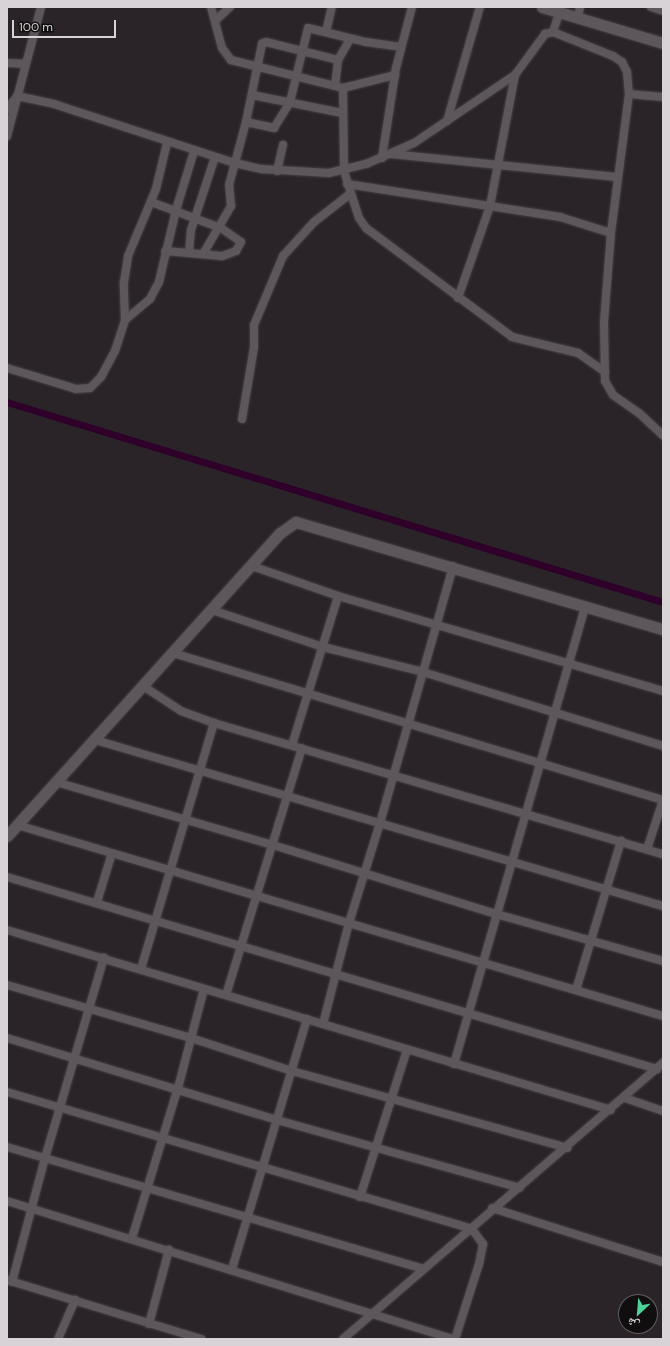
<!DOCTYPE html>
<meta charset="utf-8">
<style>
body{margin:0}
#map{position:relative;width:670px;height:1346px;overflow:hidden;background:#2a2428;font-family:"DM Sans","Noto Naskh Arabic",sans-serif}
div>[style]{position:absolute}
.canal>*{height:7px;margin:-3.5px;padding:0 3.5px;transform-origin:3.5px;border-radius:3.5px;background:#2e002a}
.roads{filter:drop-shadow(0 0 1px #454044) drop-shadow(0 0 1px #454044)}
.street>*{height:8px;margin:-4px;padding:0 4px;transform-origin:4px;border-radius:4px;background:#5d565b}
.secondary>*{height:11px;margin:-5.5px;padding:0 5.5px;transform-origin:5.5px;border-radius:5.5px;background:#5d565b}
span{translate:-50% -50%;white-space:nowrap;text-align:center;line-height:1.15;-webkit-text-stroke:3.5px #110e10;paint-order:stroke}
.frame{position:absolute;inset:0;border:8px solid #d7d3d6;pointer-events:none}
.north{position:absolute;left:618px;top:1294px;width:40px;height:40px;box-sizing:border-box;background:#110e10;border:1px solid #605d5f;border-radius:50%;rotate:206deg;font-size:11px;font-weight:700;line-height:16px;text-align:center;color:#d7d3d6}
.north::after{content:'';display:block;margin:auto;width:14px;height:18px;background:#4cd39b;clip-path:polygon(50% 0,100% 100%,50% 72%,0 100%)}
.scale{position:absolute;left:12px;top:20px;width:104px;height:18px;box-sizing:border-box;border:2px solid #d7d3d6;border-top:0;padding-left:5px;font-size:12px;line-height:14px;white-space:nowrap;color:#d7d3d6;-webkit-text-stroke:3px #110e10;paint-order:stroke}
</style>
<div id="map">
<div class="canal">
<div style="left:7px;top:402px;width:686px;rotate:16.96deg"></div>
</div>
<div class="roads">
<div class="street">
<div style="left:211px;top:7px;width:42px;rotate:75deg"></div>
<div style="left:222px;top:48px;width:15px;rotate:53deg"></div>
<div style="left:231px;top:60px;width:115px;rotate:14deg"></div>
<div style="left:343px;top:88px;width:54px;rotate:-14deg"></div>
<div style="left:651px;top:7px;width:13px;rotate:18deg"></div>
<div style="left:578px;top:18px;width:11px;rotate:-80deg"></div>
<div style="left:216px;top:20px;width:19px;rotate:-43deg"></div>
<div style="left:326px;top:32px;width:26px;rotate:-77deg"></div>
<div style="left:553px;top:32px;width:25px;rotate:-72deg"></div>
<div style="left:7px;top:63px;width:17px;rotate:3deg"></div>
<div style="left:335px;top:86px;width:26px;rotate:-83deg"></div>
<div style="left:338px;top:60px;width:24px;rotate:-60deg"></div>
<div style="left:343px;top:88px;width:83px;rotate:89.3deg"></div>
<div style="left:344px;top:171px;width:49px;rotate:72.3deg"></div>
<div style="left:359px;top:218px;width:12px;rotate:55deg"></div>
<div style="left:366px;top:228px;width:182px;rotate:36.7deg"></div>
<div style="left:512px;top:337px;width:68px;rotate:13.6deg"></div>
<div style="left:578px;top:353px;width:33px;rotate:35deg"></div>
<div style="left:629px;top:94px;width:34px;rotate:5deg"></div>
<div style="left:252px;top:95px;width:92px;rotate:11.3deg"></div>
<div style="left:17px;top:96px;width:38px;rotate:12deg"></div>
<div style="left:54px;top:104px;width:190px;rotate:18.1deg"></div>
<div style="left:235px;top:163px;width:28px;rotate:13deg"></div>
<div style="left:262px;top:169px;width:67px;rotate:3.4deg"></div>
<div style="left:329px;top:173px;width:38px;rotate:-14deg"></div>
<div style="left:366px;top:164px;width:52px;rotate:-23.6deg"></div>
<div style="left:414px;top:143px;width:122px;rotate:-34deg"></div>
<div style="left:515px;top:75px;width:51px;rotate:-53.8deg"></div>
<div style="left:545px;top:34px;width:8px;rotate:-14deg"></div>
<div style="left:553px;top:32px;width:65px;rotate:21.8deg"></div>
<div style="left:613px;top:56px;width:11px;rotate:34deg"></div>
<div style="left:622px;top:62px;width:11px;rotate:63deg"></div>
<div style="left:627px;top:72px;width:22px;rotate:85deg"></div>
<div style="left:629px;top:94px;width:140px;rotate:97.4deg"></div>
<div style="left:611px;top:233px;width:89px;rotate:94.5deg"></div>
<div style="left:604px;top:322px;width:59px;rotate:89deg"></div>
<div style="left:605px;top:381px;width:16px;rotate:60deg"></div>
<div style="left:613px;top:395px;width:32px;rotate:35deg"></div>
<div style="left:639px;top:413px;width:33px;rotate:43deg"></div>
<div style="left:7px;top:109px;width:16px;rotate:-52deg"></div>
<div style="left:447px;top:121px;width:119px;rotate:-73.9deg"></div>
<div style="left:246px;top:122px;width:29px;rotate:12deg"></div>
<div style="left:274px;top:128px;width:31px;rotate:-58deg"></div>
<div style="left:290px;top:102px;width:76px;rotate:-76.3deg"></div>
<div style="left:308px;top:28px;width:60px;rotate:13.6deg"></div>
<div style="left:366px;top:42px;width:35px;rotate:8deg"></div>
<div style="left:7px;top:136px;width:133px;rotate:-75.2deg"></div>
<div style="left:391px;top:154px;width:227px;rotate:5.8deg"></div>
<div style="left:382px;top:158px;width:91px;rotate:-81.2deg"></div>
<div style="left:396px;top:68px;width:63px;rotate:-75.3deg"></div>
<div style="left:277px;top:171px;width:27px;rotate:-77deg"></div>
<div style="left:347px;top:184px;width:216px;rotate:8.8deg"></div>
<div style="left:560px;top:217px;width:53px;rotate:17.4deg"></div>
<div style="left:151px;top:202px;width:75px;rotate:20.4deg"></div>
<div style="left:221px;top:228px;width:24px;rotate:35deg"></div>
<div style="left:241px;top:242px;width:10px;rotate:119deg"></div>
<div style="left:236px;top:251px;width:15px;rotate:160deg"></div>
<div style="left:222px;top:256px;width:57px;rotate:-175deg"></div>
<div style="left:189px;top:252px;width:22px;rotate:-85deg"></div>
<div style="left:191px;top:230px;width:77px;rotate:-71.8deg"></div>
<div style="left:203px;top:254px;width:56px;rotate:-59.7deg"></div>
<div style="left:231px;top:206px;width:21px;rotate:-95deg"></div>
<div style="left:229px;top:185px;width:65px;rotate:-74.9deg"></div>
<div style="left:246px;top:122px;width:80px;rotate:-78.4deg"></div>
<div style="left:262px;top:44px;width:4px;rotate:-27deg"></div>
<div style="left:266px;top:42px;width:74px;rotate:14deg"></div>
<div style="left:458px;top:298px;width:97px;rotate:-70.8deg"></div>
<div style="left:490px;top:206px;width:133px;rotate:-79.2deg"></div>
<div style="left:125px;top:320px;width:33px;rotate:-40deg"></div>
<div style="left:150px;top:299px;width:19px;rotate:-62deg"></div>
<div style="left:159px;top:282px;width:74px;rotate:-76.7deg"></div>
<div style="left:176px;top:210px;width:62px;rotate:-73deg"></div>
<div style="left:7px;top:368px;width:72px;rotate:16.9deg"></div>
<div style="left:76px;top:389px;width:14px;rotate:-4deg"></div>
<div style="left:90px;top:388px;width:16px;rotate:-45deg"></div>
<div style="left:101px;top:377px;width:30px;rotate:-62deg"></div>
<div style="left:115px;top:351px;width:33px;rotate:-72deg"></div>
<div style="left:125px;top:320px;width:38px;rotate:-92deg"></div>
<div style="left:124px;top:282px;width:26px;rotate:-81deg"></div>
<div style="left:128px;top:256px;width:73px;rotate:-67.3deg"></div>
<div style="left:156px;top:189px;width:47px;rotate:-76.6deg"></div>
<div style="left:242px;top:419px;width:73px;rotate:-80.5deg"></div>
<div style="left:254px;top:347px;width:22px;rotate:-90deg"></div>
<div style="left:254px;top:325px;width:75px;rotate:-67.2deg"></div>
<div style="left:283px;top:256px;width:46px;rotate:-47.6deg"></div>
<div style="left:314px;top:222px;width:46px;rotate:-37.9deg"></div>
<div style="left:252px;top:566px;width:91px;rotate:19.2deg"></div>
<div style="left:338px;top:596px;width:339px;rotate:16.3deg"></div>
<div style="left:212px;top:610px;width:117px;rotate:18.4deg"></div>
<div style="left:323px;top:647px;width:103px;rotate:14deg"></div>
<div style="left:423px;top:672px;width:251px;rotate:17.1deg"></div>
<div style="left:173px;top:653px;width:512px;rotate:16.7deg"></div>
<div style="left:143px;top:686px;width:45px;rotate:33.3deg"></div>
<div style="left:181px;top:711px;width:35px;rotate:20deg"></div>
<div style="left:214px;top:723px;width:468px;rotate:16.3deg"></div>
<div style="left:95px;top:740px;width:592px;rotate:16.29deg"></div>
<div style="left:292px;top:745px;width:156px;rotate:-72.8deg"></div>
<div style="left:56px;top:782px;width:226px;rotate:16.2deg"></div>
<div style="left:273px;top:845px;width:233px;rotate:17.2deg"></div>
<div style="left:496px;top:914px;width:173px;rotate:15.7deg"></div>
<div style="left:17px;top:825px;width:674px;rotate:16.47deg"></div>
<div style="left:647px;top:849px;width:52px;rotate:-71.9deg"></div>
<div style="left:7px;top:877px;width:678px;rotate:16.46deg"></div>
<div style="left:97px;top:902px;width:51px;rotate:-73deg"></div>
<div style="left:7px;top:930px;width:630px;rotate:16.59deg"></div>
<div style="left:141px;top:969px;width:257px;rotate:-73.5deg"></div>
<div style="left:7px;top:985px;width:191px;rotate:16.1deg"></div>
<div style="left:191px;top:1038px;width:106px;rotate:18.1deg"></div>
<div style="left:292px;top:1071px;width:286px;rotate:15.6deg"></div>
<div style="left:576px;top:990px;width:156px;rotate:-73.2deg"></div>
<div style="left:226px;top:995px;width:258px;rotate:-72.9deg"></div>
<div style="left:323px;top:1024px;width:104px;rotate:-75.6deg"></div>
<div style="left:349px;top:923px;width:105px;rotate:-72.8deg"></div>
<div style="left:380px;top:823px;width:267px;rotate:-74.1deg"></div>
<div style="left:7px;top:1038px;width:282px;rotate:16.9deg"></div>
<div style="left:277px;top:1120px;width:252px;rotate:15.6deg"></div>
<div style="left:454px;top:1064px;width:476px;rotate:-74deg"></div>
<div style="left:7px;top:1092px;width:485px;rotate:16.4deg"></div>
<div style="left:472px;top:1229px;width:19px;rotate:54deg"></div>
<div style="left:483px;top:1244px;width:20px;rotate:101deg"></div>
<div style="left:479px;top:1264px;width:79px;rotate:107.7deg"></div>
<div style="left:625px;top:1098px;width:40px;rotate:18.9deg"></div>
<div style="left:7px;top:1147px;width:434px;rotate:16.3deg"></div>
<div style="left:360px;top:1197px;width:154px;rotate:-72.3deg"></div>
<div style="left:7px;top:1201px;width:466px;rotate:17.2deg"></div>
<div style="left:492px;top:1208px;width:179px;rotate:17.5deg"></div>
<div style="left:132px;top:1238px;width:157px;rotate:-73deg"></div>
<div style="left:178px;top:1088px;width:102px;rotate:-75.3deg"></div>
<div style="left:232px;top:1269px;width:261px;rotate:-73.3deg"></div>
<div style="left:7px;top:1280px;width:203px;rotate:16.9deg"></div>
<div style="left:12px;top:1282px;width:128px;rotate:-75.1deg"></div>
<div style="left:45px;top:1158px;width:209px;rotate:-73.6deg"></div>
<div style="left:149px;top:1324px;width:77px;rotate:-74.9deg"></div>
<div style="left:58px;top:1339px;width:43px;rotate:-66.4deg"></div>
<div style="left:343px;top:1339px;width:423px;rotate:-40.8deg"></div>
</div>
<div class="secondary">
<div style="left:542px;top:7px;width:126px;rotate:16.6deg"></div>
<div style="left:7px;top:836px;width:408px;rotate:-48deg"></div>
<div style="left:280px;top:533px;width:19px;rotate:-35deg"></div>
<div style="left:296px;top:522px;width:382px;rotate:16.3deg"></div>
</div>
</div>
<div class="frame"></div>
<div class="north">ش</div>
<div class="scale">100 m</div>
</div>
